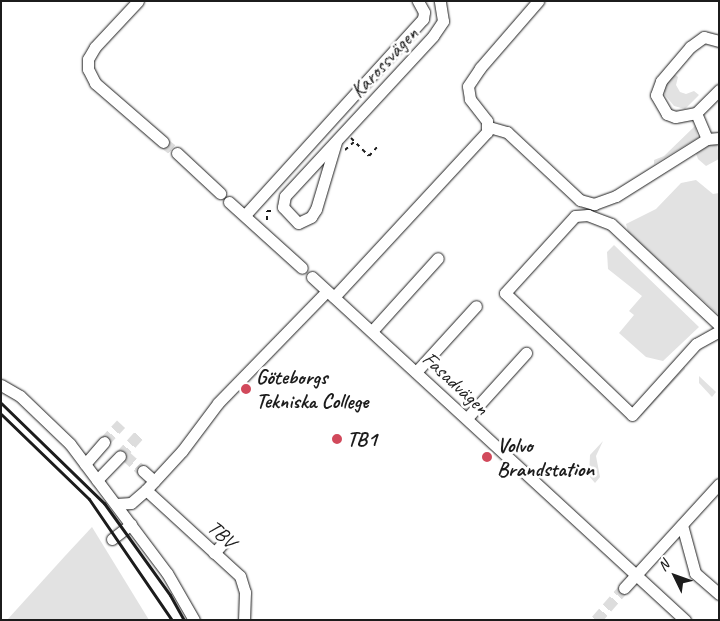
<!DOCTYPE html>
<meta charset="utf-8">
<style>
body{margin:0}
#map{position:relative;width:720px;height:621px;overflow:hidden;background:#fff;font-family:Caveat,sans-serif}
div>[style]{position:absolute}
.green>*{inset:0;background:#e2e2e2}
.minor-tunnel>*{height:11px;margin-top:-5.5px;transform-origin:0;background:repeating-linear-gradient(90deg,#ddd 0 11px,transparent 0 16.5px)}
.path>*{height:2px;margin-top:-1px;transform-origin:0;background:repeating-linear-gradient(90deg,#1c1c1c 0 4px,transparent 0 8px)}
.roads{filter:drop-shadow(0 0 1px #1c1c1c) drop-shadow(0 0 1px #1c1c1c)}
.minor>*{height:11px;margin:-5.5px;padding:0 5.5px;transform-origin:5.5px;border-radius:5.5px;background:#fff}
.rail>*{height:3px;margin:-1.5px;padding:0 1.5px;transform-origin:1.5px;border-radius:1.5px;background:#1c1c1c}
.dots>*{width:14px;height:14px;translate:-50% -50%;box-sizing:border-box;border:2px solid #fff;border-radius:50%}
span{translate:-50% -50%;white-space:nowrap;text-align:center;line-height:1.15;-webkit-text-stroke:5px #fff;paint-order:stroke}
.street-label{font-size:21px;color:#1c1c1c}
.poi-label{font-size:21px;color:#1c1c1c;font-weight:700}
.left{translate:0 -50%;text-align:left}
.frame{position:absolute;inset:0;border:2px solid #1c1c1c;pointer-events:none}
.north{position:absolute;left:650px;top:551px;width:50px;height:50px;-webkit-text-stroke:4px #fff;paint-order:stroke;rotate:312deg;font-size:14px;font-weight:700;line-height:20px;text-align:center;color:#1c1c1c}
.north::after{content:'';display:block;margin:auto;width:18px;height:22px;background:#1c1c1c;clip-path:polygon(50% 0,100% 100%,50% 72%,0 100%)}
</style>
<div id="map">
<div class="green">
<div style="clip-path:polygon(673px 73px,678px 77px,676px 85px,680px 92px,686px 94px,694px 91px,699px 95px,685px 109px,674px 106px,665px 95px,663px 86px)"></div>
<div style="clip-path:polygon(695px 126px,698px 138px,654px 164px,654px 160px,664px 156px)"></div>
<div style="clip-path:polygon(717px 143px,719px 159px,706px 166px,698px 159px,695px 151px,697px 147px)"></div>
<div style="clip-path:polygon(696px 180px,713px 194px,719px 193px,719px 315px,628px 232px,626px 224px,656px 209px,681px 183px)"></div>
<div style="clip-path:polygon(614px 245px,699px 327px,663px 361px,646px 357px,619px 333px,634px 315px,629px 311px,642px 296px,608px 269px,607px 252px)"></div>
<div style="clip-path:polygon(685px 367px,685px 369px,641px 416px,640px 414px)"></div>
<div style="clip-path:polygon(699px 376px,716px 392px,712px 397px,699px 383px)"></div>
<div style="clip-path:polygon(603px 441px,596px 456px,600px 477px,595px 483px,589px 476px,590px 455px)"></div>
<div style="clip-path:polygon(92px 527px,149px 620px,7px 620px,65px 556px)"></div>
</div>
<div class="minor-tunnel">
<div style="left:163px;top:142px;width:18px;rotate:38deg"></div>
<div style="left:104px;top:442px;width:25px;rotate:-47deg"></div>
<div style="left:125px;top:455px;width:24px;rotate:42deg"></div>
<div style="left:120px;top:456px;width:30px;rotate:-48deg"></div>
<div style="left:596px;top:620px;width:43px;rotate:-48.8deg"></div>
</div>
<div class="path">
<div style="left:351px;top:138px;width:25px;rotate:45deg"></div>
<div style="left:369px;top:156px;width:12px;rotate:-48deg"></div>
<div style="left:345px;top:150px;width:12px;rotate:-42deg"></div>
<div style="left:267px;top:220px;width:9px;rotate:-90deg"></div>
<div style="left:267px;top:211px;width:6px"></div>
</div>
<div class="roads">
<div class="minor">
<div style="left:138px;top:1px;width:63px;rotate:133.1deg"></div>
<div style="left:95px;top:47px;width:14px;rotate:120deg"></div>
<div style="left:88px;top:59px;width:10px;rotate:90deg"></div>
<div style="left:88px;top:69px;width:16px;rotate:63deg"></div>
<div style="left:95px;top:83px;width:90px;rotate:40.9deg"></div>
<div style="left:696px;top:113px;width:33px;rotate:-45deg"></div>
<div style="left:489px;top:127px;width:19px;rotate:16deg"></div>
<div style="left:507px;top:132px;width:100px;rotate:43deg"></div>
<div style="left:580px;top:200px;width:15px;rotate:16deg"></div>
<div style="left:594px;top:204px;width:23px;rotate:-20deg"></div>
<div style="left:616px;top:196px;width:107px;rotate:-32.1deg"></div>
<div style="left:707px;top:139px;width:12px;rotate:-5deg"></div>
<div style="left:707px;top:139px;width:28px;rotate:-113deg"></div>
<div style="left:696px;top:113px;width:21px;rotate:169deg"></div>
<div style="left:675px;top:117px;width:9px;rotate:-159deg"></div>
<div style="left:667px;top:114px;width:22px;rotate:-120deg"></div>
<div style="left:656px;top:95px;width:15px;rotate:-70deg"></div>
<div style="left:661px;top:81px;width:45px;rotate:-49.5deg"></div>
<div style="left:690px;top:47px;width:17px;rotate:-36deg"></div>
<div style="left:704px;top:37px;width:16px;rotate:15deg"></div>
<div style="left:336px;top:142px;width:70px;rotate:106.6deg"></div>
<div style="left:316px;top:209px;width:9px;rotate:122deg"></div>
<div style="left:311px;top:217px;width:14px;rotate:155deg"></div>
<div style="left:298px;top:223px;width:22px;rotate:-133deg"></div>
<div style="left:283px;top:207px;width:11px;rotate:-80deg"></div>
<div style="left:285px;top:196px;width:218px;rotate:-47.2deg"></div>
<div style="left:433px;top:36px;width:18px;rotate:-56deg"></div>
<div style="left:443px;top:21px;width:20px;rotate:-99deg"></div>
<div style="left:177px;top:153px;width:59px;rotate:42.9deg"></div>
<div style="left:229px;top:202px;width:98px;rotate:42.1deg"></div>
<div style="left:245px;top:215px;width:265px;rotate:-47.8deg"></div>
<div style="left:423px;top:19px;width:7px;rotate:-82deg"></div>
<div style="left:424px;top:12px;width:13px;rotate:-119deg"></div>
<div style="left:312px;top:277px;width:507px;rotate:42.6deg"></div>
<div style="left:334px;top:297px;width:225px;rotate:-47.2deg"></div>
<div style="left:487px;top:132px;width:11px;rotate:-90deg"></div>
<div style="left:487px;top:121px;width:28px;rotate:-128deg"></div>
<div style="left:470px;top:99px;width:13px;rotate:-99deg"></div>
<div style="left:468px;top:86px;width:22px;rotate:-56deg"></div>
<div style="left:480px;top:68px;width:89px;rotate:-49.1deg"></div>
<div style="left:719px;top:325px;width:148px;rotate:-136.9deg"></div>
<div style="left:611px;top:224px;width:25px;rotate:-159deg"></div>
<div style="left:588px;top:215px;width:13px;rotate:176deg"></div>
<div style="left:575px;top:216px;width:104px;rotate:132.3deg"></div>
<div style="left:505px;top:293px;width:176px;rotate:43.8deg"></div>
<div style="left:632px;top:415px;width:96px;rotate:-48deg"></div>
<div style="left:696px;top:344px;width:26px;rotate:-29deg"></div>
<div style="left:372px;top:331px;width:98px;rotate:-47.9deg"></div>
<div style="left:416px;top:372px;width:89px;rotate:-47.7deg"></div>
<div style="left:1px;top:385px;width:22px;rotate:30deg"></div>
<div style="left:20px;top:396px;width:69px;rotate:43.8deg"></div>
<div style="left:70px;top:444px;width:161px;rotate:53.1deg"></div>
<div style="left:167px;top:573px;width:54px;rotate:60.1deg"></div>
<div style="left:467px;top:418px;width:88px;rotate:-47.8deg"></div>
<div style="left:85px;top:464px;width:29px;rotate:-49deg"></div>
<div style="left:143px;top:471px;width:15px;rotate:42deg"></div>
<div style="left:97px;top:480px;width:33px;rotate:-46deg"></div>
<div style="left:146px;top:490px;width:127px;rotate:42.5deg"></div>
<div style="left:240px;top:576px;width:17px;rotate:73deg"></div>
<div style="left:245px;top:592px;width:28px;rotate:92deg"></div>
<div style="left:116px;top:504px;width:15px;rotate:-4deg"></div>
<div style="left:131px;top:503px;width:20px;rotate:-41deg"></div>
<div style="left:146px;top:490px;width:53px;rotate:-47.3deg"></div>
<div style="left:182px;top:451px;width:60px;rotate:-53.1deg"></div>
<div style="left:218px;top:403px;width:156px;rotate:-45.8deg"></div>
<div style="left:682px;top:525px;width:50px;rotate:74.8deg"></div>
<div style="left:695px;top:573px;width:32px;rotate:41deg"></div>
<div style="left:112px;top:539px;width:24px;rotate:-38deg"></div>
<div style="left:214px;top:553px;width:13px;rotate:-48deg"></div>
<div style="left:624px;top:588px;width:141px;rotate:-47.6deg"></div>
</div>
</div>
<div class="rail">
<div style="left:1px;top:403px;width:144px;rotate:44.2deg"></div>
<div style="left:104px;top:503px;width:113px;rotate:54.3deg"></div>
<div style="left:170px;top:595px;width:29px;rotate:61deg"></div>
<div style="left:1px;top:414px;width:122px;rotate:44deg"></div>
<div style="left:89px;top:499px;width:147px;rotate:55.6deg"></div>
</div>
<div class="dots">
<div style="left:246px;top:389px;background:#d1495b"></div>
<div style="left:337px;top:439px;background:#d1495b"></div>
<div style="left:487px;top:457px;background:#d1495b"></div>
</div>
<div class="street-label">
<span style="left:384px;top:62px;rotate:-47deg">Karossvägen</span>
<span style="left:456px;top:383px;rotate:43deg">Fasadvägen</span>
<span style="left:222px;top:534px;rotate:42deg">TBV</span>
</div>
<div class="poi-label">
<span class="left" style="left:256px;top:389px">Göteborgs<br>Tekniska College</span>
<span class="left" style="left:347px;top:439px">TB1</span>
<span class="left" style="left:497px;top:457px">Volvo<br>Brandstation</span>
</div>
<div class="frame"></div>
<div class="north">N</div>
</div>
